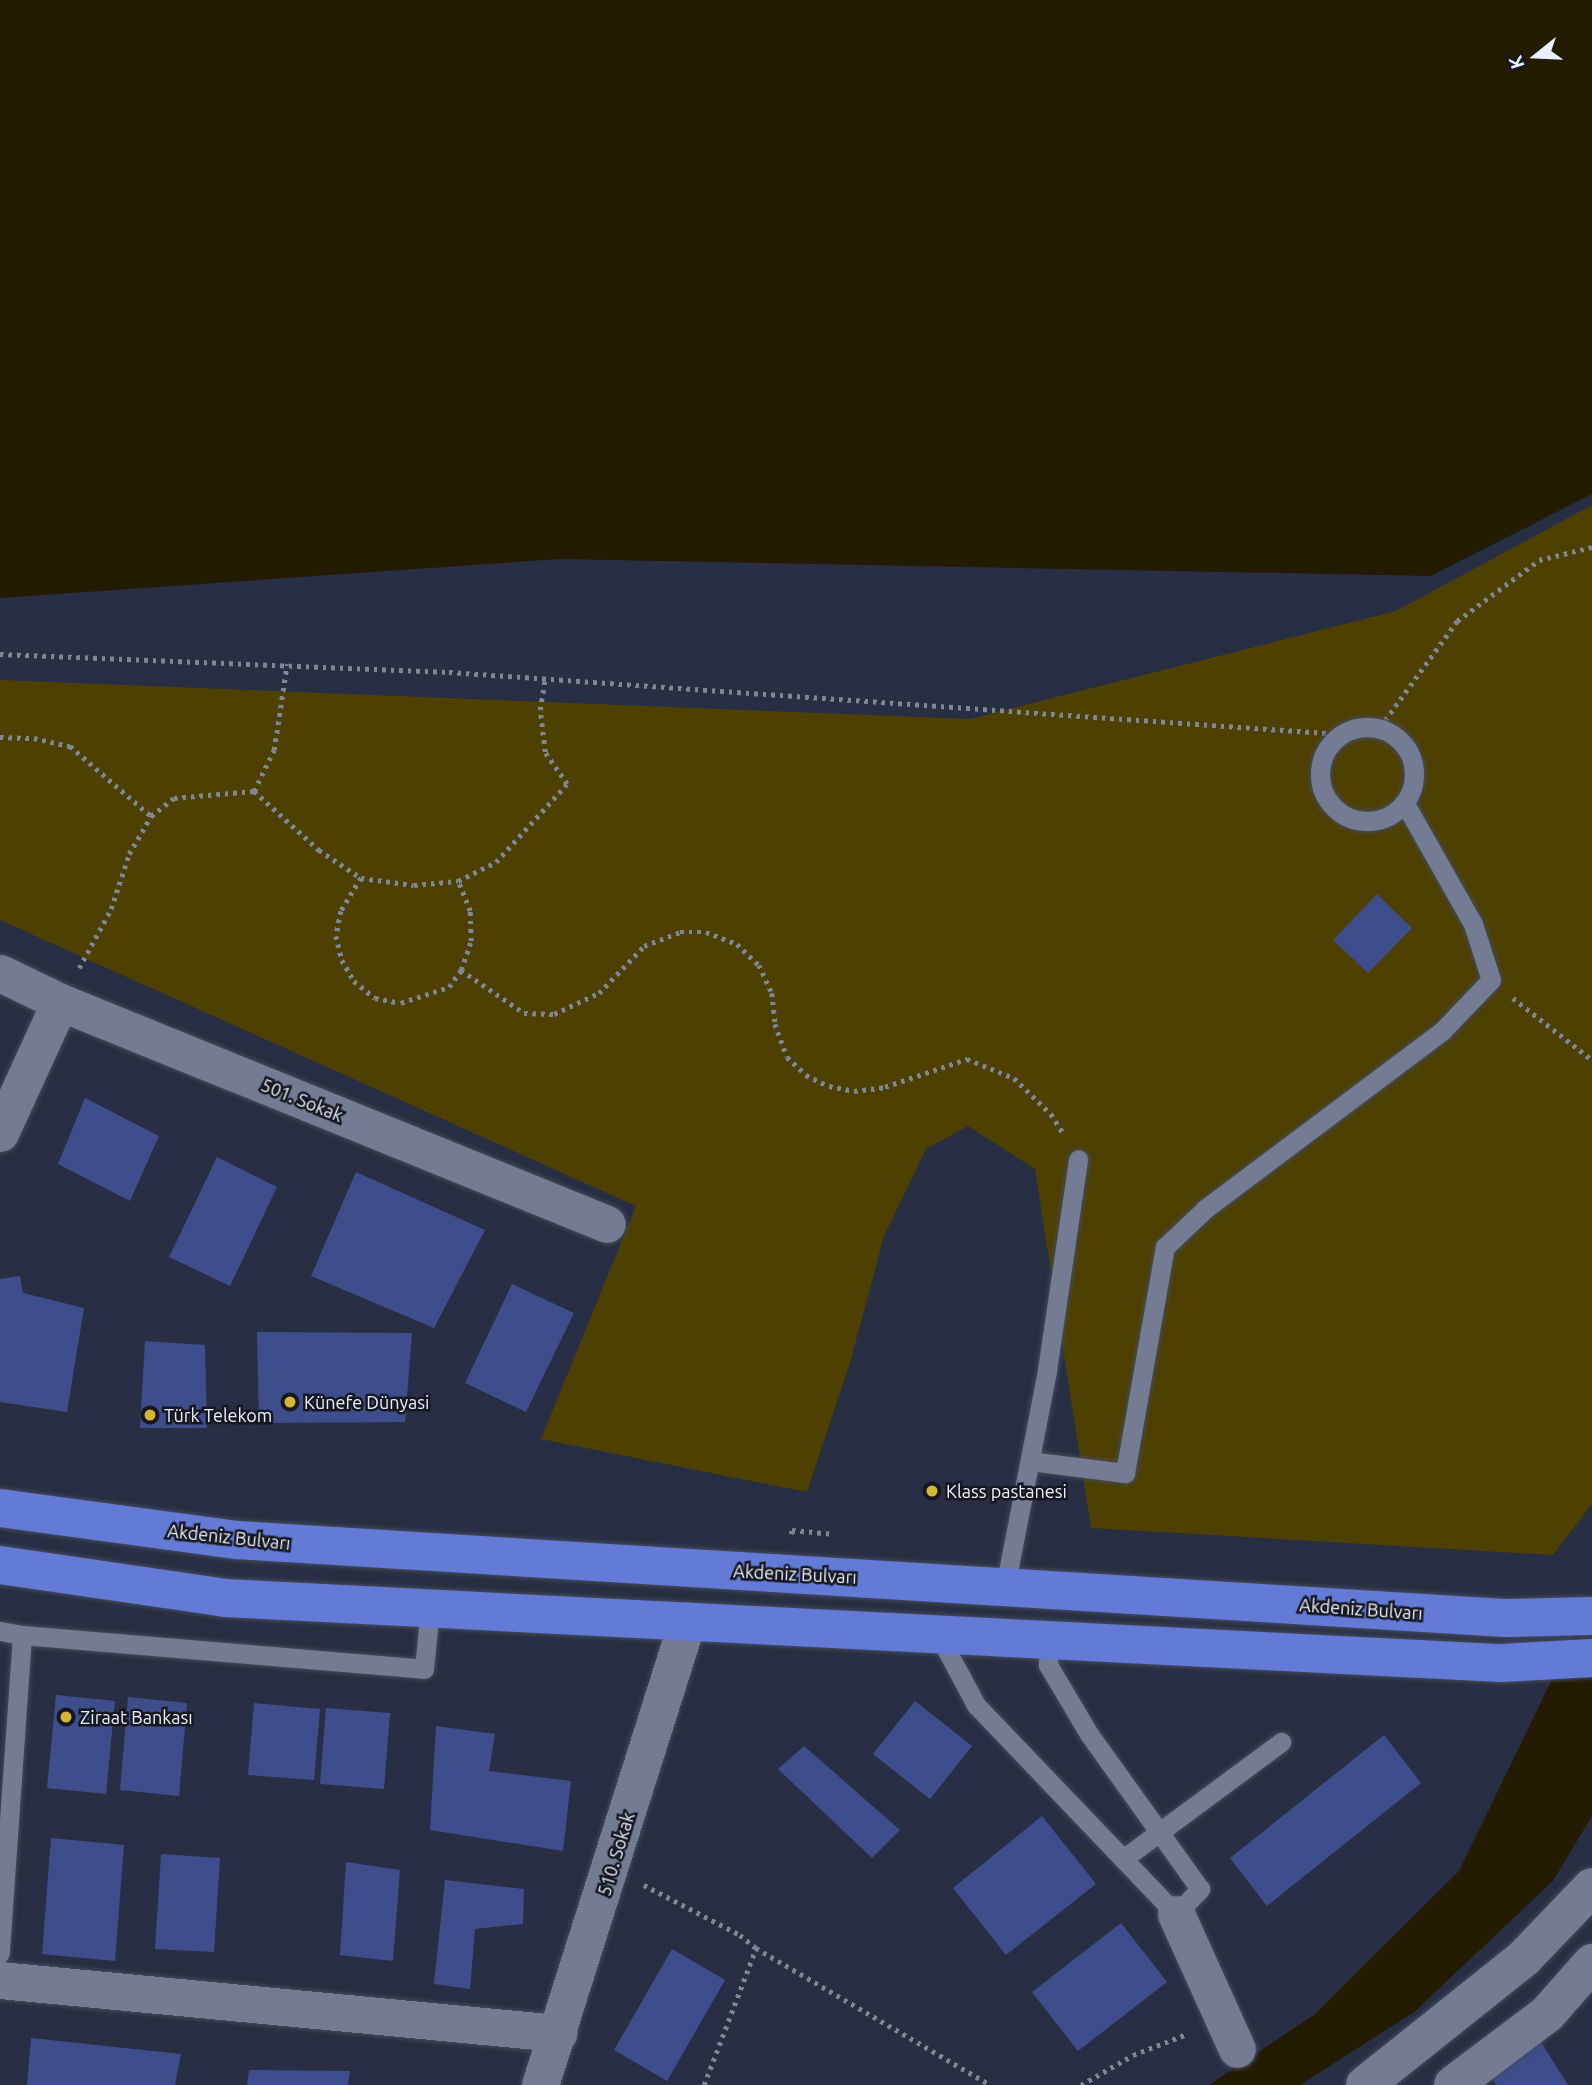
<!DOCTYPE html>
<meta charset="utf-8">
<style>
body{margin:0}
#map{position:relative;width:1592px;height:2085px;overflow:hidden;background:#282f44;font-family:Ubuntu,sans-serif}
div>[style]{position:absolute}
.green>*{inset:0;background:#4e4000}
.water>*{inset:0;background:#231c03}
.building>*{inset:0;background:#3e4e8c}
.path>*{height:4.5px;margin-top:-2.25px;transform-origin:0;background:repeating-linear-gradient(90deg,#808698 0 3.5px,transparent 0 8.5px)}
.roads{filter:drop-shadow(0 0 2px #454b5d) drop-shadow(0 0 2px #454b5d)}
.service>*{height:19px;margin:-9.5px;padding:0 9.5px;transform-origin:9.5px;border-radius:9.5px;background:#747c94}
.service>.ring{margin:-9.5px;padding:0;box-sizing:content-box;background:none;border:19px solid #747c94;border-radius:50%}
.minor>*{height:37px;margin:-18.5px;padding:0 18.5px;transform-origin:18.5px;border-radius:18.5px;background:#747c94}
.tertiary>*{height:38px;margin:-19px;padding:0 19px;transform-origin:19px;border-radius:19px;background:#747c94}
.trunk>*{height:38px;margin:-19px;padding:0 19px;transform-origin:19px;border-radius:19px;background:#637ad7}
.dots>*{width:19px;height:19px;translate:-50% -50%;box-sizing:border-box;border:4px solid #151821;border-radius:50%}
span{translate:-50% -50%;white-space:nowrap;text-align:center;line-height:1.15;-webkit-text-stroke:5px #151821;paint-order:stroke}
.street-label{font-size:18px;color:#eaeffd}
.poi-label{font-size:18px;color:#eaeffd}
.left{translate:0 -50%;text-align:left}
.north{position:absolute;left:1501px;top:21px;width:70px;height:70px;-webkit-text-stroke:5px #151821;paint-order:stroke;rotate:252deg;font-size:19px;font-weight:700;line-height:28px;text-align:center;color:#eaeffd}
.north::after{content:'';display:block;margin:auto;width:24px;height:32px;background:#eaeffd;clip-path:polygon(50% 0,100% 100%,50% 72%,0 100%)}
</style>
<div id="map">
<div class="green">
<div style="clip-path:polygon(1592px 505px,1592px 1504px,1553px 1555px,1091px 1528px,1035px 1169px,968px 1126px,926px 1149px,884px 1236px,850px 1363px,807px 1492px,541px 1439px,636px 1206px,0 920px,0 680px,970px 719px,1396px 611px)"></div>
</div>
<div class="water">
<div style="clip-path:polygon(0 0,1592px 0,1592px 494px,1431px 576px,559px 559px,0 598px)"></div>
<div style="clip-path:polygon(1592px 1597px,1592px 1816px,1553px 1881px,1414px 2012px,1300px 2085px,1209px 2085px,1314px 2015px,1459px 1871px)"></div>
</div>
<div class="building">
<div style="clip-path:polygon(1377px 894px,1412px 928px,1368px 973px,1333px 940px)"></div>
<div style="clip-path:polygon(85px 1098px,159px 1136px,130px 1201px,58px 1164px)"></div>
<div style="clip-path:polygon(217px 1157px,277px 1187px,230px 1286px,169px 1257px)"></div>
<div style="clip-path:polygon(356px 1172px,485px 1230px,434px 1328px,311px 1276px)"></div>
<div style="clip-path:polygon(20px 1276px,23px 1293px,84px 1308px,67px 1412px,0 1402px,0 1279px)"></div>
<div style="clip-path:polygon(512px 1284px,574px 1313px,526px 1412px,465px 1383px)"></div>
<div style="clip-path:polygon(257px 1332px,412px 1333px,405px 1422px,259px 1423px)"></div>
<div style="clip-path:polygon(145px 1341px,205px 1345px,207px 1428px,140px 1428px)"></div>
<div style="clip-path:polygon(56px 1695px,115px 1701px,106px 1794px,47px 1788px)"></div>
<div style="clip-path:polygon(128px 1697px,187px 1703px,179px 1796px,120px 1790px)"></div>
<div style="clip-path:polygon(915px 1701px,972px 1746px,930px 1799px,873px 1754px)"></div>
<div style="clip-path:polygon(254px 1703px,320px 1709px,314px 1780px,248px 1775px)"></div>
<div style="clip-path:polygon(326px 1708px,390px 1713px,384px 1789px,320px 1784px)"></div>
<div style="clip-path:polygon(436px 1726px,495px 1734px,489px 1771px,571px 1781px,563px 1851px,430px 1830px)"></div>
<div style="clip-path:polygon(1384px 1735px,1421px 1783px,1267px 1906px,1230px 1858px)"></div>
<div style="clip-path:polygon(804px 1746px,900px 1830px,872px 1858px,778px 1769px)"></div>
<div style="clip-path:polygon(1042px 1816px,1096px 1884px,1006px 1955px,953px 1888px)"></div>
<div style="clip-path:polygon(51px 1838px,124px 1845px,115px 1961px,42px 1954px)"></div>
<div style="clip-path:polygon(161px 1854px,220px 1858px,214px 1952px,155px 1949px)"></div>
<div style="clip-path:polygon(346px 1862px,400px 1870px,393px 1961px,340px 1955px)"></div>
<div style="clip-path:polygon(445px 1880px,524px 1889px,523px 1924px,475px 1929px,470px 1989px,434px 1984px)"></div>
<div style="clip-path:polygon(1121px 1923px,1167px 1982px,1078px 2051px,1032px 1992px)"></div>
<div style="clip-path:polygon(672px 1949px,725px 1980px,667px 2081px,614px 2050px)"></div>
<div style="clip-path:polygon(1537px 2036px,1568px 2085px,1496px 2085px,1486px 2069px)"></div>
<div style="clip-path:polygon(31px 2038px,181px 2054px,175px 2085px,27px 2085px)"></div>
<div style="clip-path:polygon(249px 2070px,350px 2071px,348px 2085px,247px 2085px)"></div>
</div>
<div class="path">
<div style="left:0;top:654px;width:449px;rotate:2.3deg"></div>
<div style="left:449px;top:672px;width:894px;rotate:3.98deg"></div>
<div style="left:1380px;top:727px;width:131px;rotate:-54deg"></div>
<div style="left:1457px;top:621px;width:102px;rotate:-36.6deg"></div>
<div style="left:1539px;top:560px;width:55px;rotate:-13.8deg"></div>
<div style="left:0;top:737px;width:34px;rotate:2deg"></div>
<div style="left:34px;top:738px;width:37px;rotate:13deg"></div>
<div style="left:70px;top:746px;width:107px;rotate:40.8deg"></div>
<div style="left:254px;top:791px;width:46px;rotate:-64deg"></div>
<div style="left:274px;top:750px;width:87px;rotate:-81.4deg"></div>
<div style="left:361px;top:878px;width:39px;rotate:121deg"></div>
<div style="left:341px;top:911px;width:25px;rotate:101deg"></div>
<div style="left:336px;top:936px;width:25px;rotate:76deg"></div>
<div style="left:342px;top:960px;width:24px;rotate:60deg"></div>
<div style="left:354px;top:981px;width:27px;rotate:39deg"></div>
<div style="left:375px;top:998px;width:26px;rotate:11deg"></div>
<div style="left:401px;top:1003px;width:51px;rotate:-18.4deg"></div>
<div style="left:449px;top:987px;width:21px;rotate:-55deg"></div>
<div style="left:461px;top:970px;width:31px;rotate:-71deg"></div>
<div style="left:471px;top:941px;width:30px;rotate:-92deg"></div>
<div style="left:470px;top:911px;width:32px;rotate:-112deg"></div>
<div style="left:79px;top:968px;width:67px;rotate:-61.5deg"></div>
<div style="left:111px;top:909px;width:58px;rotate:-71.9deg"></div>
<div style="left:129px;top:854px;width:44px;rotate:-59.9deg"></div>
<div style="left:151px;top:816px;width:29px;rotate:-38deg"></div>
<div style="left:174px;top:798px;width:80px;rotate:-5deg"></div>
<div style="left:254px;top:791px;width:88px;rotate:42.2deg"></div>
<div style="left:319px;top:850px;width:50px;rotate:33.7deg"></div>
<div style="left:361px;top:878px;width:53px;rotate:7.5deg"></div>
<div style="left:414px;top:885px;width:44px;rotate:-5.2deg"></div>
<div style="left:458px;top:881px;width:42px;rotate:-26.6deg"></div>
<div style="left:496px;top:862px;width:105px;rotate:-47.7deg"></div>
<div style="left:567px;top:784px;width:39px;rotate:-125deg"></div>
<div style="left:545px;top:752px;width:42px;rotate:-96.8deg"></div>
<div style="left:540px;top:710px;width:32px;rotate:-81deg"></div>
<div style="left:461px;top:970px;width:76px;rotate:34.3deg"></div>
<div style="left:524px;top:1013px;width:30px;rotate:2deg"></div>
<div style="left:554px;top:1014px;width:50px;rotate:-25deg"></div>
<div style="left:599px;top:993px;width:65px;rotate:-46.2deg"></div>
<div style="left:644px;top:946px;width:39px;rotate:-21deg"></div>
<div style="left:680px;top:932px;width:26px"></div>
<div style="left:706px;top:932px;width:33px;rotate:21deg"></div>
<div style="left:737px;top:944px;width:30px;rotate:44deg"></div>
<div style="left:759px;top:965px;width:31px;rotate:65deg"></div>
<div style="left:772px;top:993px;width:31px;rotate:84deg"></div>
<div style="left:775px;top:1024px;width:35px;rotate:70deg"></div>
<div style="left:787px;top:1057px;width:26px;rotate:43deg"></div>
<div style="left:806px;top:1075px;width:25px;rotate:26deg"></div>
<div style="left:829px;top:1086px;width:25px;rotate:11deg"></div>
<div style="left:854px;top:1091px;width:31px;rotate:-7deg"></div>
<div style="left:885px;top:1087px;width:87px;rotate:-18.9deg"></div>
<div style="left:967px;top:1059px;width:51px;rotate:22deg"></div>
<div style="left:1014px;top:1078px;width:52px;rotate:44.2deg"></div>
<div style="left:1051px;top:1114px;width:24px;rotate:57deg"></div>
<div style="left:1513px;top:998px;width:100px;rotate:38.1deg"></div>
<div style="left:791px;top:1534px;width:4px;rotate:-76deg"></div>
<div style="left:792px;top:1530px;width:42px;rotate:5.4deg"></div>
<div style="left:644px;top:1885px;width:108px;rotate:27.5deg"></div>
<div style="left:740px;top:1935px;width:21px;rotate:39deg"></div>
<div style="left:704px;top:2085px;width:147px;rotate:-69.2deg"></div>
<div style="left:756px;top:1948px;width:271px;rotate:30.3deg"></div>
<div style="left:1081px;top:2085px;width:60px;rotate:-30deg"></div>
<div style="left:1133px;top:2055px;width:58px;rotate:-21.3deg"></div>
</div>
<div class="roads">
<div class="service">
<div class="ring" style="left:1320px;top:727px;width:75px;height:75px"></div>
<div style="left:1030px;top:1461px;width:96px;rotate:7.2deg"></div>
<div style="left:1125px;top:1473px;width:230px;rotate:-80deg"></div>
<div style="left:1165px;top:1247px;width:55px;rotate:-43.5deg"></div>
<div style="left:1205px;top:1209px;width:298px;rotate:-36.9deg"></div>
<div style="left:1443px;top:1030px;width:69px;rotate:-46.2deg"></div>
<div style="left:1491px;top:980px;width:59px;rotate:-107.8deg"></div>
<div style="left:1473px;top:924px;width:138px;rotate:-119.5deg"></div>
<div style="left:1005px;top:1587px;width:221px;rotate:-79deg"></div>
<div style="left:1047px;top:1370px;width:213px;rotate:-81.6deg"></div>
<div style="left:0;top:1631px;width:22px;rotate:10deg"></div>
<div style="left:22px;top:1635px;width:319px;rotate:94deg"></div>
<div style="left:938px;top:1634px;width:81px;rotate:61.8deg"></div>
<div style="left:976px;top:1705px;width:289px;rotate:46.3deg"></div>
<div style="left:1176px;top:1914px;width:35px;rotate:-46deg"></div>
<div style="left:1200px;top:1889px;width:191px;rotate:-125.6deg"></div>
<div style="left:1089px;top:1734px;width:80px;rotate:-120.7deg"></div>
<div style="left:1048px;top:1665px;width:25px;rotate:-88deg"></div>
<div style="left:22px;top:1635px;width:403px;rotate:4.8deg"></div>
<div style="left:424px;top:1669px;width:61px;rotate:-84.4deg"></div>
<div style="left:1123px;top:1859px;width:197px;rotate:-36.5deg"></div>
</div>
<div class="minor">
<div style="left:0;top:973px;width:67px;rotate:25.8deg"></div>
<div style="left:60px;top:1002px;width:590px;rotate:22.09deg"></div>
<div style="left:0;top:1133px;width:144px;rotate:-65.4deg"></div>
<div style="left:1176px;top:1914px;width:148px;rotate:65.7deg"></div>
<div style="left:0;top:1980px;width:561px;rotate:5.43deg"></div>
<div style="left:540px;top:2085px;width:487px;rotate:-72.4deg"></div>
</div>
<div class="tertiary">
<div style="left:1365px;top:2085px;width:203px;rotate:-38.6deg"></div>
<div style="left:1524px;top:1958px;width:98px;rotate:-46.2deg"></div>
<div style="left:1453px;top:2085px;width:118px;rotate:-37.1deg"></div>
<div style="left:1547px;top:2014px;width:68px;rotate:-48.6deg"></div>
</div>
<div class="trunk">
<div style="left:0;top:1508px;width:239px;rotate:7.7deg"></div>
<div style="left:237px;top:1540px;width:1270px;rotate:3.52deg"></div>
<div style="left:1505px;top:1618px;width:87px;rotate:-1.3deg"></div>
<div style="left:0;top:1565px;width:227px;rotate:8.3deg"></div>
<div style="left:225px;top:1598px;width:1278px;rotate:2.92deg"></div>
<div style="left:1501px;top:1663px;width:91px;rotate:-3.1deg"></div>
</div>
</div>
<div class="dots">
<div style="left:290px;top:1402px;background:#d5b535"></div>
<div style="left:150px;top:1415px;background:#d5b535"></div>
<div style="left:932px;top:1491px;background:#d5b535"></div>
<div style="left:66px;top:1717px;background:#d5b535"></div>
</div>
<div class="street-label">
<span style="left:302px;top:1100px;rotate:22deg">501. Sokak</span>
<span style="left:229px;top:1537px;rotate:6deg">Akdeniz Bulvarı</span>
<span style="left:795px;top:1574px;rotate:3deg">Akdeniz Bulvarı</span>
<span style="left:1361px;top:1609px;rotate:4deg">Akdeniz Bulvarı</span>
<span style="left:616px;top:1854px;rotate:-73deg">510. Sokak</span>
</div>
<div class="poi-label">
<span class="left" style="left:304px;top:1402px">Künefe Dünyasi</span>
<span class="left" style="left:164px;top:1415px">Türk Telekom</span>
<span class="left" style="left:946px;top:1491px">Klass pastanesi</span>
<span class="left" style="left:80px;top:1717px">Ziraat Bankası</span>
</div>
<div class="north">K</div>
</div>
